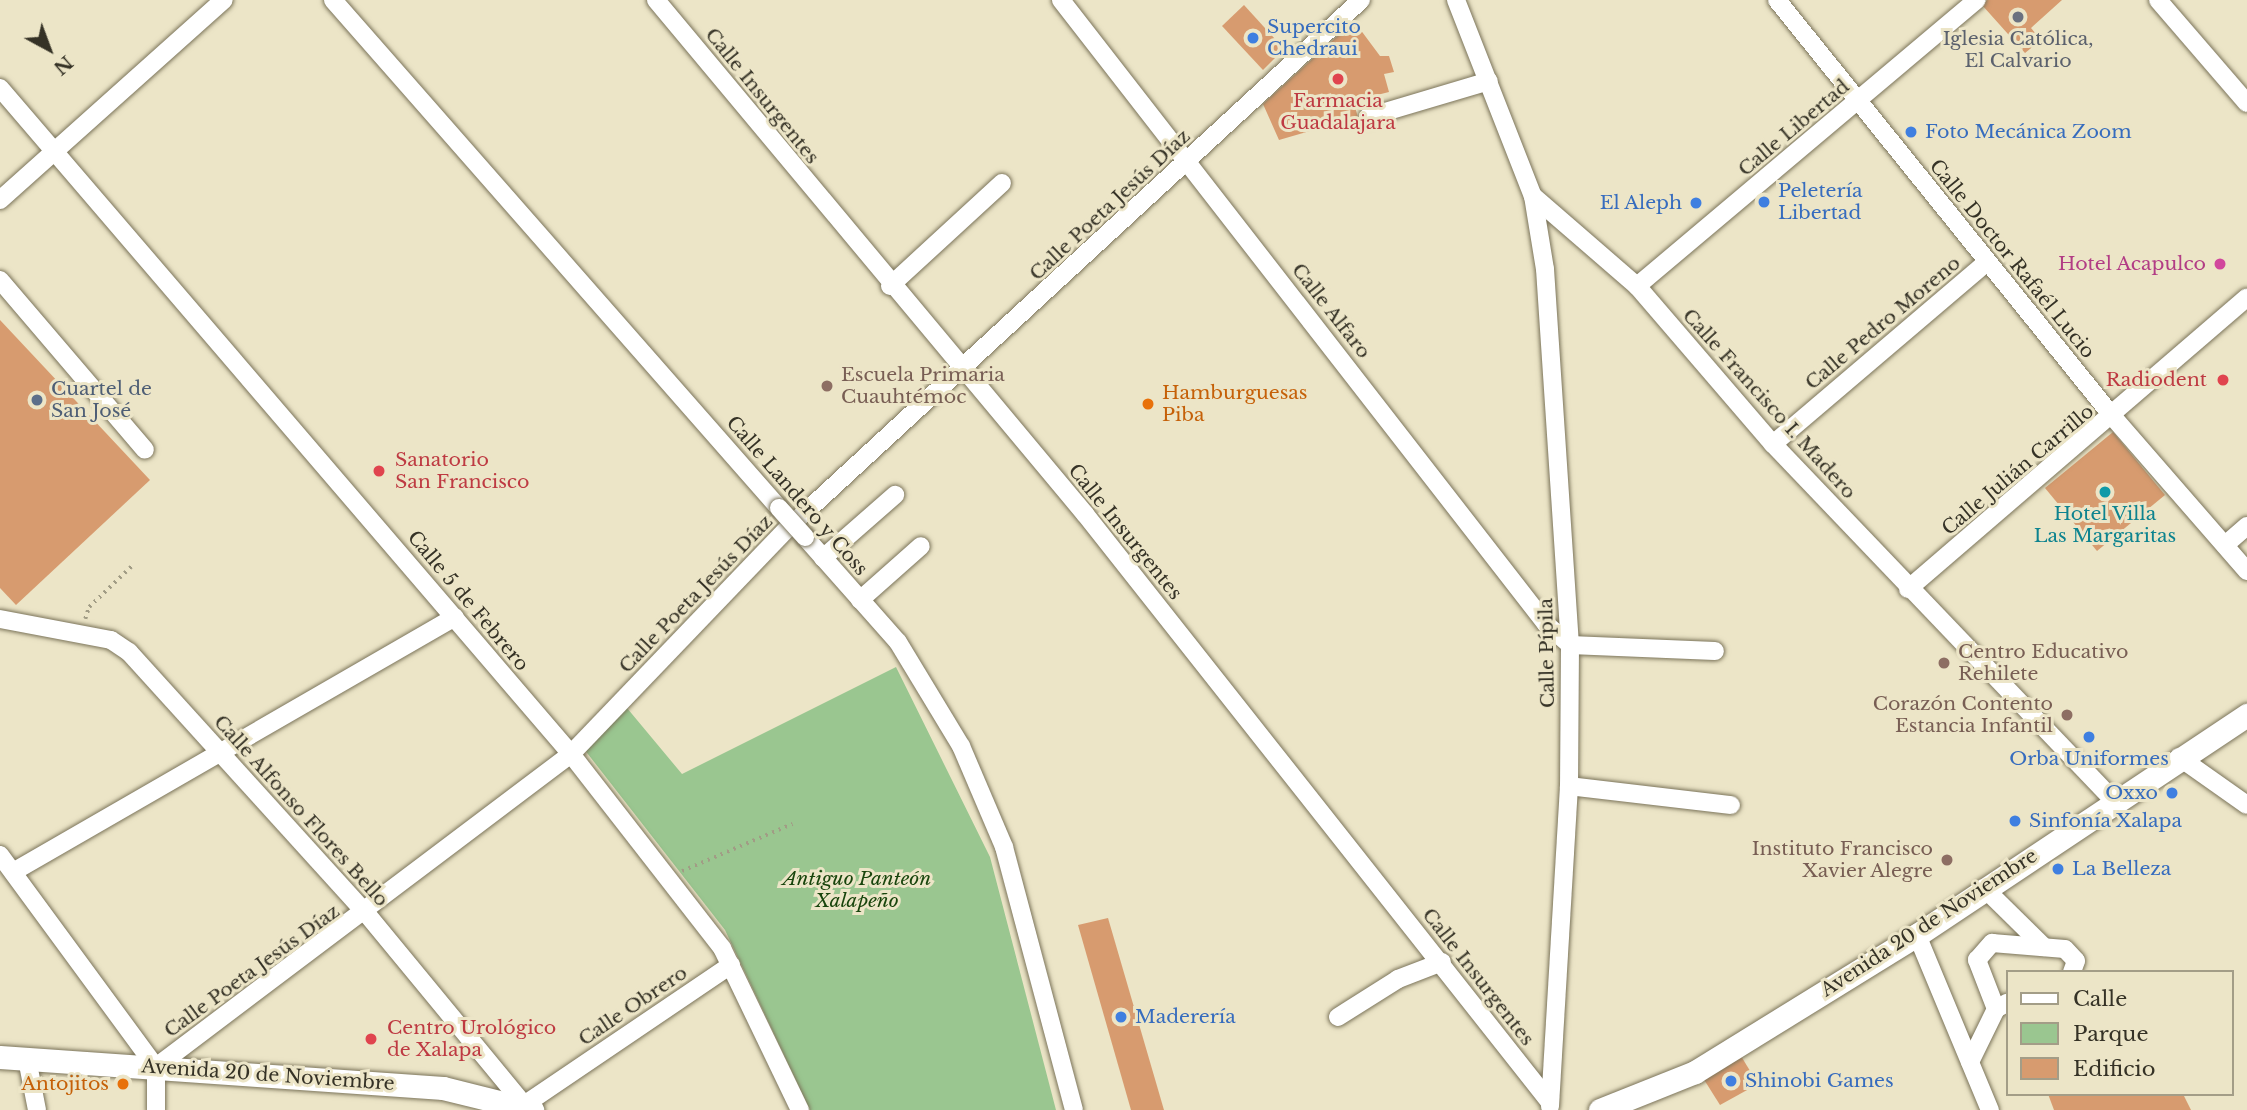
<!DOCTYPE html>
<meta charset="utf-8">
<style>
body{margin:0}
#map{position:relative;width:2247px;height:1110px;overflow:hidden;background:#ece5c7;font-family:"Libre Baskerville",serif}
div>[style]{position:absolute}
.green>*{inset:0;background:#9ac690}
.building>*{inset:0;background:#d79b6f}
.path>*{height:3.5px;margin-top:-1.75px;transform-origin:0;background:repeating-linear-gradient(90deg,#a19c85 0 2px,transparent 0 7px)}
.roads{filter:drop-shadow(0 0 2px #7b745a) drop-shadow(0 0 2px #7b745a)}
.minor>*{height:18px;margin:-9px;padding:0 9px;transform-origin:9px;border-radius:9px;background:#fff}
.major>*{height:23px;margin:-11.5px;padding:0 11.5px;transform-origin:11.5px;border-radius:11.5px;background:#fff}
.bridges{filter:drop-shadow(0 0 2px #7b745a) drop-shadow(0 0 2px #7b745a)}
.minor-bridge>*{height:18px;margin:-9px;padding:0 9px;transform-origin:9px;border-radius:9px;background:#fff}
.dots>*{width:19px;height:19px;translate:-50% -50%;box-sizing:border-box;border:4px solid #ece5c7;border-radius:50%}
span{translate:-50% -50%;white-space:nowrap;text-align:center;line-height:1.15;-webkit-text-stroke:6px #ece5c7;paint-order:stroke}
.shop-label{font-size:19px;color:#366cbe}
.left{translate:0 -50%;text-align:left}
.right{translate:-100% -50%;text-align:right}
.worship-label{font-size:19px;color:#5b616d}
.street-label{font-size:19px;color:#353226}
.health-label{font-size:19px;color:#be3a42}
.hotel-label{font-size:19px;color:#b23c85}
.education-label{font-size:19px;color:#785e54}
.service-label{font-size:19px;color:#4e5e75}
.food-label{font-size:19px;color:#c56008}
.culture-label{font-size:19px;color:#0d838f}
.park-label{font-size:19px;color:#18450c;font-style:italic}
.legend{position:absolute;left:2006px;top:970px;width:228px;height:126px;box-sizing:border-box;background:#ece5c7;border:2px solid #a39d87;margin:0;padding:9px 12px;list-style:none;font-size:21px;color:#353226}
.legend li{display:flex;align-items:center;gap:14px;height:35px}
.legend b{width:35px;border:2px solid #a39d87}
.north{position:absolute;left:14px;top:14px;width:70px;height:70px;-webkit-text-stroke:5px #ece5c7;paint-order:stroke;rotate:139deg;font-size:19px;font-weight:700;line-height:28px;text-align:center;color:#353226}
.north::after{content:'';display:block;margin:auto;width:24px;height:32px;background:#353226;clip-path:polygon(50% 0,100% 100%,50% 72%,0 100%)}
</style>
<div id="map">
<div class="green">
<div style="clip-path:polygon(896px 667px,990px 857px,1056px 1110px,810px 1110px,725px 930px,584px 749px,627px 708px,682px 774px)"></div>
</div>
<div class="building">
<div style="clip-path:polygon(1987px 0,2062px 0,2031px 28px,2041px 40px,2025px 53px,1982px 5px)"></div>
<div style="clip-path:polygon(1244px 5px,1284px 49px,1263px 70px,1222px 26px)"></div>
<div style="clip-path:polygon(1354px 21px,1380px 56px,1389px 56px,1394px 72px,1384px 74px,1389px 92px,1353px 101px,1358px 117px,1279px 140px,1263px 104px)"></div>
<div style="clip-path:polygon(0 320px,150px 480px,16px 605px,0 588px)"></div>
<div style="clip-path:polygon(2113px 432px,2165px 495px,2097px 551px,2045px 488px)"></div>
<div style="clip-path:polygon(1108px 918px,1164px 1110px,1131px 1110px,1078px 925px)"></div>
<div style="clip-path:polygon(1741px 1056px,1758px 1084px,1720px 1105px,1703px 1078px)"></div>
<div style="clip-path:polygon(2048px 1094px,2183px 1094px,2191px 1110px,2054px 1110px)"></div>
</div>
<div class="path">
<div style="left:85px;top:619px;width:13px;rotate:-72deg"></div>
<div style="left:89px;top:607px;width:61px;rotate:-43.7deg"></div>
<div style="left:682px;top:871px;width:120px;rotate:-23.1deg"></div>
</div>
<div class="roads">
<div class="minor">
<div style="left:333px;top:0;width:676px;rotate:48.72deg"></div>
<div style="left:656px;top:0;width:670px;rotate:50.15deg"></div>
<div style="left:1085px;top:514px;width:748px;rotate:51.68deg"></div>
<div style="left:1061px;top:0;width:790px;rotate:52.14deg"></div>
<div style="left:1546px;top:624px;width:32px;rotate:41deg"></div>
<div style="left:1570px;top:645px;width:145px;rotate:2.4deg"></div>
<div style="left:1456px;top:0;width:211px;rotate:68.6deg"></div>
<div style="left:1533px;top:196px;width:74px;rotate:80.7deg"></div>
<div style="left:1545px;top:269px;width:377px;rotate:86.2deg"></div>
<div style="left:1570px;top:645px;width:141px;rotate:90.4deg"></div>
<div style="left:1569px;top:786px;width:321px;rotate:93.4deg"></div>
<div style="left:1777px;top:0;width:536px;rotate:51.14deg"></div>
<div style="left:2113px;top:417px;width:204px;rotate:49deg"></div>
<div style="left:2158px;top:0;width:136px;rotate:49.2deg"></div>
<div style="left:0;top:88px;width:877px;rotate:49.39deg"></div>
<div style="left:571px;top:754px;width:246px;rotate:52.1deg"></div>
<div style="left:722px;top:948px;width:180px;rotate:64.3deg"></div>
<div style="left:1368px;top:117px;width:126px;rotate:-16.6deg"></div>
<div style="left:1533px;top:196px;width:138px;rotate:40.9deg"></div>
<div style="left:1637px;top:286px;width:208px;rotate:49.3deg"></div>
<div style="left:1773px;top:444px;width:491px;rotate:46.3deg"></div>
<div style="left:0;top:200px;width:300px;rotate:-41.8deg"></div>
<div style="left:0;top:280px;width:223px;rotate:49.5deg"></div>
<div style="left:890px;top:286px;width:152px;rotate:-42.6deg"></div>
<div style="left:1637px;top:286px;width:444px;rotate:-40.1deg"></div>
<div style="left:1773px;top:444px;width:281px;rotate:-40.4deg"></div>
<div style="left:805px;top:537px;width:140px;rotate:48.5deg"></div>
<div style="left:898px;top:642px;width:122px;rotate:58.8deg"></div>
<div style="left:961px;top:746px;width:110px;rotate:66.9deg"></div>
<div style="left:1004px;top:847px;width:272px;rotate:75.1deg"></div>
<div style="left:2225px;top:545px;width:29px;rotate:-41deg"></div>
<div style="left:823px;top:558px;width:96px;rotate:-41.2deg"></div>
<div style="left:1908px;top:589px;width:447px;rotate:-40.7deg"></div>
<div style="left:860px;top:600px;width:81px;rotate:-41.5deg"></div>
<div style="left:0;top:619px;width:113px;rotate:10.7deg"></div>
<div style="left:111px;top:640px;width:22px;rotate:34deg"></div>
<div style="left:129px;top:652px;width:353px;rotate:47.8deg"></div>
<div style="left:366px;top:913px;width:249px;rotate:50.5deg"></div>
<div style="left:524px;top:1105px;width:250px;rotate:-34.1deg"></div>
<div style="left:2179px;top:757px;width:83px;rotate:35.2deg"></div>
<div style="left:1569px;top:786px;width:163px;rotate:6.7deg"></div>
<div style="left:0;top:855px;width:263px;rotate:53.7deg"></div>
<div style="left:13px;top:872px;width:510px;rotate:-29.98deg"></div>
<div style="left:1984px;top:888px;width:84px;rotate:44.5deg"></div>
<div style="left:1917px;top:935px;width:190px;rotate:67.4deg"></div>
<div style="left:1996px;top:1009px;width:53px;rotate:-111.2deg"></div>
<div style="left:1977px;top:960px;width:23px;rotate:-49deg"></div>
<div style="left:1992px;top:943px;width:73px;rotate:4.7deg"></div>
<div style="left:2065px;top:949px;width:16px;rotate:47deg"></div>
<div style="left:2076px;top:961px;width:12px;rotate:110deg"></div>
<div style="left:1338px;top:1017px;width:71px;rotate:-32.3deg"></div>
<div style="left:1398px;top:979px;width:47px;rotate:-21.1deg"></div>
<div style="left:27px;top:1059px;width:52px;rotate:78.9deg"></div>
<div style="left:1970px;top:1062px;width:59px;rotate:-63.9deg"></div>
<div style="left:1996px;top:1009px;width:13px;rotate:-29deg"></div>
<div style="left:156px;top:1067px;width:520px;rotate:-37.02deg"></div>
<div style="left:571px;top:754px;width:310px;rotate:-46.2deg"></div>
<div style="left:786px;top:530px;width:782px;rotate:-42.67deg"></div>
<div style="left:156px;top:1110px;width:43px;rotate:-90deg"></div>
</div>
<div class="major">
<div style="left:0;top:1057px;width:444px;rotate:4deg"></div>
<div style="left:443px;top:1088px;width:92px;rotate:13.9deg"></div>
<div style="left:1600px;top:1110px;width:102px;rotate:-21.8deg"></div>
<div style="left:1695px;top:1072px;width:261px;rotate:-31.7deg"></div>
<div style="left:1917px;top:935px;width:397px;rotate:-33.7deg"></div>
</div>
</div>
<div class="bridges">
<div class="minor-bridge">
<div style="left:779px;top:508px;width:39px;rotate:48deg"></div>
</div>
</div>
<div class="dots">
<div style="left:2018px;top:17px;background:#6b7280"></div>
<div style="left:1253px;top:38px;background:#3f7fe0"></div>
<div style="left:1338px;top:79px;background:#e0444e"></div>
<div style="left:1911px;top:132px;background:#3f7fe0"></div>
<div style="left:1764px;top:202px;background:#3f7fe0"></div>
<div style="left:1696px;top:203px;background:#3f7fe0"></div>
<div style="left:2220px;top:264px;background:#d1479c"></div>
<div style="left:2223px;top:380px;background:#e0444e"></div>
<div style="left:827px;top:386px;background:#8d6e63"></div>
<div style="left:37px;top:400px;background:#5c6f8a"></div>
<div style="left:1148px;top:404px;background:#e8710a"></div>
<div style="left:379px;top:471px;background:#e0444e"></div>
<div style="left:2105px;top:492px;background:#0f9aa8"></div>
<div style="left:1944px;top:663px;background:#8d6e63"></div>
<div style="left:2067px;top:715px;background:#8d6e63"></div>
<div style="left:2089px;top:737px;background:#3f7fe0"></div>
<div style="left:2172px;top:793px;background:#3f7fe0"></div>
<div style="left:2015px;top:821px;background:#3f7fe0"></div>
<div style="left:1947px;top:860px;background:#8d6e63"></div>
<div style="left:2058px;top:869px;background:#3f7fe0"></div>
<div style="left:1121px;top:1017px;background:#3f7fe0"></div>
<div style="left:371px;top:1039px;background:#e0444e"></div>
<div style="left:1731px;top:1081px;background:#3f7fe0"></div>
<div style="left:123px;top:1084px;background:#e8710a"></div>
</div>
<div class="shop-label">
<span class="left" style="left:1267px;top:38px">Supercito<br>Chedraui</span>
<span class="left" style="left:1925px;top:132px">Foto Mecánica Zoom</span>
<span class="left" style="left:1778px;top:202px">Peletería<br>Libertad</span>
<span class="right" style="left:1682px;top:203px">El Aleph</span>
<span style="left:2089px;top:759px">Orba Uniformes</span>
<span class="right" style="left:2158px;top:793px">Oxxo</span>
<span class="left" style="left:2029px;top:821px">Sinfonía Xalapa</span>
<span class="left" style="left:2072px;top:869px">La Belleza</span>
<span class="left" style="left:1135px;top:1017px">Maderería</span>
<span class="left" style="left:1745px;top:1081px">Shinobi Games</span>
</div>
<div class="worship-label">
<span style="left:2018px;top:50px">Iglesia Católica,<br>El Calvario</span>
</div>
<div class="street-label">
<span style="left:762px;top:96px;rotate:51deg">Calle Insurgentes</span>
<span style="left:1794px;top:128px;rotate:-40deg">Calle Libertad</span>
<span style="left:1110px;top:205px;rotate:-43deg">Calle Poeta Jesús Díaz</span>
<span style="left:2012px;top:259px;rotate:51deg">Calle Doctor Rafaél Lucio</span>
<span style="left:1331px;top:311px;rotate:52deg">Calle Alfaro</span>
<span style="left:1883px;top:323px;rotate:-40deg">Calle Pedro Moreno</span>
<span style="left:1769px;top:404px;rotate:48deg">Calle Francisco I. Madero</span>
<span style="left:2018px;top:470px;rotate:-40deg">Calle Julián Carrillo</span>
<span style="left:797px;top:496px;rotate:49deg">Calle Landero y Coss</span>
<span style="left:1125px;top:532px;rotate:51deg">Calle Insurgentes</span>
<span style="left:696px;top:594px;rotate:-46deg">Calle Poeta Jesús Díaz</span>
<span style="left:468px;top:601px;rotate:50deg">Calle 5 de Febrero</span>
<span style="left:1547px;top:653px;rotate:-91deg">Calle Pípila</span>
<span style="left:301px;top:811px;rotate:48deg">Calle Alfonso Flores Bello</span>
<span style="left:1929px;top:923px;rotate:-33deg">Avenida 20 de Noviembre</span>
<span style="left:252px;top:971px;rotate:-36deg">Calle Poeta Jesús Díaz</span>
<span style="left:1478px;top:977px;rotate:52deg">Calle Insurgentes</span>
<span style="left:633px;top:1006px;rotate:-34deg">Calle Obrero</span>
<span style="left:268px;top:1075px;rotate:4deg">Avenida 20 de Noviembre</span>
</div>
<div class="health-label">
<span style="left:1338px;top:112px">Farmacia<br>Guadalajara</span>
<span class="right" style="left:2207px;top:380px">Radiodent</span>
<span class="left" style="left:395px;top:471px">Sanatorio<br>San Francisco</span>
<span class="left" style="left:387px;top:1039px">Centro Urológico<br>de Xalapa</span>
</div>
<div class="hotel-label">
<span class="right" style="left:2206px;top:264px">Hotel Acapulco</span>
</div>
<div class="education-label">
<span class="left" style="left:841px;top:386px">Escuela Primaria<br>Cuauhtémoc</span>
<span class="left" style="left:1958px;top:663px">Centro Educativo<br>Rehilete</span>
<span class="right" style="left:2053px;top:715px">Corazón Contento<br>Estancia Infantil</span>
<span class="right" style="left:1933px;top:860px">Instituto Francisco<br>Xavier Alegre</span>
</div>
<div class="service-label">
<span class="left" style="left:51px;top:400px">Cuartel de<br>San José</span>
</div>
<div class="food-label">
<span class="left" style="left:1162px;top:404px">Hamburguesas<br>Piba</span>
<span class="right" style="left:109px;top:1084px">Antojitos</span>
</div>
<div class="culture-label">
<span style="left:2105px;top:525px">Hotel Villa<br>Las Margaritas</span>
</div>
<div class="park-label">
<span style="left:857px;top:890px">Antiguo Panteón<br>Xalapeño</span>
</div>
<ul class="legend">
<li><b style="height:9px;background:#fff"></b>Calle</li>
<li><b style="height:19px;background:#9ac690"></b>Parque</li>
<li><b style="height:19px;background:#d79b6f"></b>Edificio</li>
</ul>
<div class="north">N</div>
</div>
